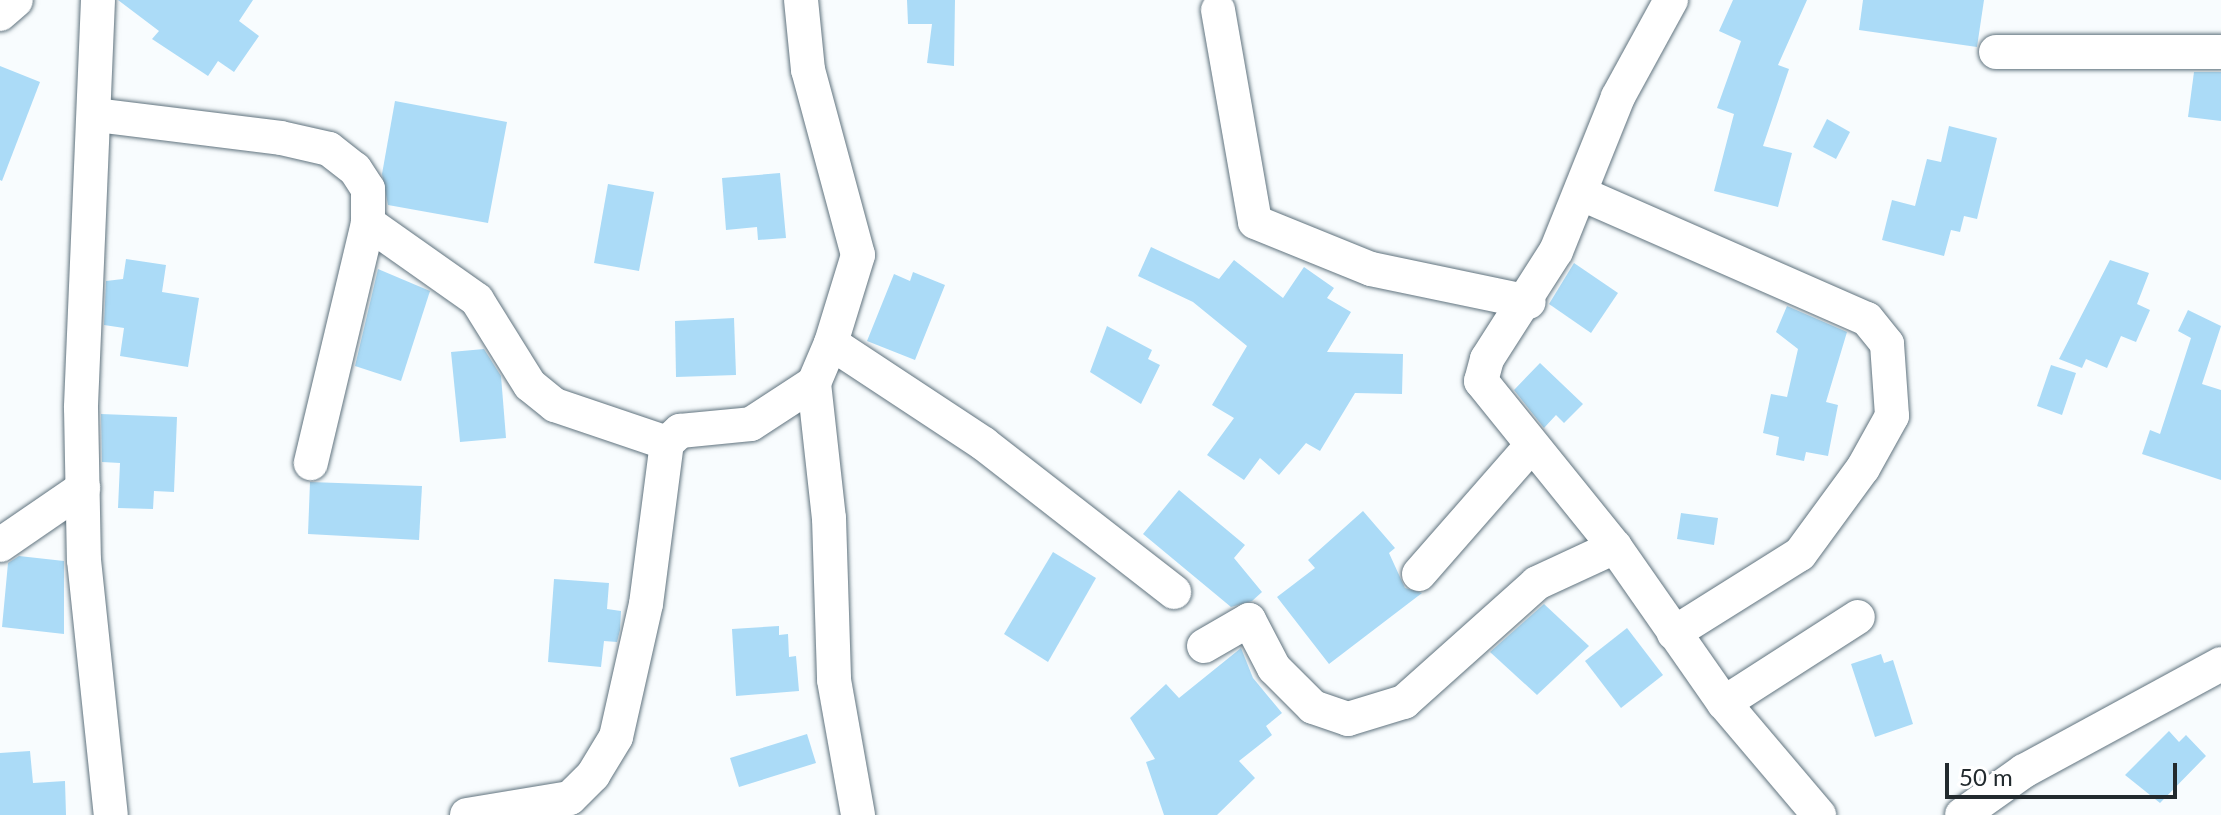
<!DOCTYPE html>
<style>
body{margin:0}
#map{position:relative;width:2221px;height:815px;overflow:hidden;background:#f8fcfe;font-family:Lato,sans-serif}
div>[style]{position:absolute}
.building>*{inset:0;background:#abdbf7}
.roads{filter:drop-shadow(0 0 2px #61747f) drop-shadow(0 0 2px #61747f)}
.minor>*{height:34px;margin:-17px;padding:0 17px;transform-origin:17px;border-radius:17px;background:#fff}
span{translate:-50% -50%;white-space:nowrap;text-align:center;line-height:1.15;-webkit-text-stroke:7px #fff;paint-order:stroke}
.scale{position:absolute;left:1945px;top:763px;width:232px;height:36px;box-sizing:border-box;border:4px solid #222a2e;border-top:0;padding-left:10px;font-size:24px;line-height:28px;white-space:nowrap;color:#222a2e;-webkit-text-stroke:6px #fff;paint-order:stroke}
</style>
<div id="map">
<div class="building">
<div style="clip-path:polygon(118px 0,253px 0,239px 21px,259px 36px,234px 72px,218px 61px,208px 76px,152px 39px,159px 31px)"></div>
<div style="clip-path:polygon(907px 0,955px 0,954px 66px,927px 63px,932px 24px,908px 24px)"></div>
<div style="clip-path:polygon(1733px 0,1807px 0,1778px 65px,1789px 69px,1763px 146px,1792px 153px,1778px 207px,1714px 191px,1734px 114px,1717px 108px,1741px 41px,1719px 31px)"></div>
<div style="clip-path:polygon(1863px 0,1984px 0,1977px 47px,1859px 30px)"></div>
<div style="clip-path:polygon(0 66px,40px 82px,2px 181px,0 180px)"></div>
<div style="clip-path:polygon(2194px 72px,2221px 72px,2221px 121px,2188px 117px)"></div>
<div style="clip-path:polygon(395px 101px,507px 122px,488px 223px,388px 205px,382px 174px)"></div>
<div style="clip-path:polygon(1827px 119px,1850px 132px,1836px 159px,1813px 147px)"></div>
<div style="clip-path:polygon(1949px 126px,1997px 138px,1977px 219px,1964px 216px,1960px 232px,1951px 230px,1944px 256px,1882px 240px,1892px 200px,1915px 206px,1927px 159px,1941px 162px)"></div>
<div style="clip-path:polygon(780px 173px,786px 238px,758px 240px,757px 227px,726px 230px,722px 178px)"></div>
<div style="clip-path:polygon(608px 184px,654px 192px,639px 271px,594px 263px)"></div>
<div style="clip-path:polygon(1151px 247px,1219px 279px,1234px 260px,1283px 298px,1304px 267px,1334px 288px,1327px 298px,1351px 312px,1327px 352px,1403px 354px,1402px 394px,1355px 393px,1320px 451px,1306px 443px,1279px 475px,1260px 458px,1244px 480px,1207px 455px,1234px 418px,1212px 405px,1247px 346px,1193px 302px,1138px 276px)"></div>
<div style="clip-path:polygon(126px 259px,166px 265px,162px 292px,199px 298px,188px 367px,120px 356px,124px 328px,104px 325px,106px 281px,123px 279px)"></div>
<div style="clip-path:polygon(2110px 260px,2149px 273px,2137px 304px,2150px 310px,2136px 342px,2121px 336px,2107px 368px,2086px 359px,2082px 368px,2059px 359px)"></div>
<div style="clip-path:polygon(1574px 263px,1618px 293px,1591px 333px,1549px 304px)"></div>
<div style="clip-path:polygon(378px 269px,430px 291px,401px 381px,355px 366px)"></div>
<div style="clip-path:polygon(913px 272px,945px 285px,915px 360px,867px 341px,894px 274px,910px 281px)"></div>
<div style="clip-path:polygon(1787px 306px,1847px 332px,1826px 402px,1838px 405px,1828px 456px,1806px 452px,1804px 461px,1776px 455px,1779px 437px,1763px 433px,1771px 394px,1787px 397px,1798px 349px,1776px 332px)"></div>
<div style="clip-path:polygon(2188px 310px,2221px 326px,2202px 384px,2221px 390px,2221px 480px,2142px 454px,2150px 430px,2160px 434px,2191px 338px,2178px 331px)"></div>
<div style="clip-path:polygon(734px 318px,736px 375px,676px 377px,675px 321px)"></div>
<div style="clip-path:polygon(1107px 326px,1152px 350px,1148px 359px,1160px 365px,1141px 404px,1090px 372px)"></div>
<div style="clip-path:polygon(484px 349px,501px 376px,506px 438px,460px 442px,451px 352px)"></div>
<div style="clip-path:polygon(1540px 363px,1583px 404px,1564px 423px,1556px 415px,1544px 428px,1514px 390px)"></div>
<div style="clip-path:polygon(2051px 365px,2076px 373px,2062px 415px,2037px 406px)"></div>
<div style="clip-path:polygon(101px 414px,177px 417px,174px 492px,154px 491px,153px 509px,118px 508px,120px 463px,102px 462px)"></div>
<div style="clip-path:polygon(310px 482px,422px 486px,419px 540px,308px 534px)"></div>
<div style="clip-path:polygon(1179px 490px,1245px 545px,1234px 558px,1262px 592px,1252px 601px,1231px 607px,1143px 534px)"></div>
<div style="clip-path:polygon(1363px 511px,1395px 548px,1389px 553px,1405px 588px,1422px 593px,1329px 664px,1277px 597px,1315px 568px,1308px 560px)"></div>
<div style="clip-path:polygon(1681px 513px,1718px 518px,1714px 545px,1677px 539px)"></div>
<div style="clip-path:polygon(1053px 552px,1096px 578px,1048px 662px,1004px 634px)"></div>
<div style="clip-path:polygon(19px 556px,64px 561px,64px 634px,2px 627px,8px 563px)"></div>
<div style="clip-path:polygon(554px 579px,609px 583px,607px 609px,621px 611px,620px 630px,617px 642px,604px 641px,601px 667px,548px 662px)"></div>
<div style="clip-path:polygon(1544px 604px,1589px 646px,1537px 695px,1490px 652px)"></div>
<div style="clip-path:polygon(779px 626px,779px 635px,788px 634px,789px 657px,796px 656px,799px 691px,736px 696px,732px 629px)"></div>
<div style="clip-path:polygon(1627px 628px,1663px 675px,1621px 708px,1585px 661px)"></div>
<div style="clip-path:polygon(1241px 648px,1253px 678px,1282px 713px,1266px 726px,1272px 735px,1239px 761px,1255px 778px,1217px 815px,1164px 815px,1146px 762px,1155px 759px,1130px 718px,1166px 684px,1179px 698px)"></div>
<div style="clip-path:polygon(1881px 654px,1884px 663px,1893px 660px,1913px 724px,1875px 737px,1851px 664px)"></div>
<div style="clip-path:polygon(2169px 731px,2179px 742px,2186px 735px,2206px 756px,2160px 803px,2125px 775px)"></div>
<div style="clip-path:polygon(807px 734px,816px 763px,739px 787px,730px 758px)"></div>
<div style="clip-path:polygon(30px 751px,33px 783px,65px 781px,66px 815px,0 815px,0 753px)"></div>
</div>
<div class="roads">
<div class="minor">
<div style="left:98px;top:0;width:408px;rotate:92.4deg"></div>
<div style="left:81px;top:408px;width:152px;rotate:88.9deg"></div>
<div style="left:84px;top:560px;width:256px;rotate:84deg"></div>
<div style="left:1671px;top:0;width:111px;rotate:118.7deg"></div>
<div style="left:1618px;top:97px;width:166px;rotate:111.9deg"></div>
<div style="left:1556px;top:251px;width:128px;rotate:122.6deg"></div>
<div style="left:1487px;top:359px;width:23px;rotate:105deg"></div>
<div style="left:1481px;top:381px;width:213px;rotate:51.1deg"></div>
<div style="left:1615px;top:547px;width:190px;rotate:55.1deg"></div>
<div style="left:1724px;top:703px;width:147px;rotate:49.7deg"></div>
<div style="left:1218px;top:10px;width:215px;rotate:80.1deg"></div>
<div style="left:1255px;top:222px;width:125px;rotate:22.1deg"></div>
<div style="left:1371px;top:269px;width:161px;rotate:11.8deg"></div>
<div style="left:0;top:14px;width:21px;rotate:-41deg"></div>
<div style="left:1996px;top:52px;width:225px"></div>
<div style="left:96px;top:115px;width:186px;rotate:7.1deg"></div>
<div style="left:281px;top:138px;width:49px;rotate:12.9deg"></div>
<div style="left:329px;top:149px;width:33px;rotate:38deg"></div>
<div style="left:355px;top:169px;width:24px;rotate:57deg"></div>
<div style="left:368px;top:189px;width:34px;rotate:90deg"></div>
<div style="left:368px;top:223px;width:247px;rotate:103.4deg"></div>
<div style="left:1582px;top:194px;width:311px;rotate:23.7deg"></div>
<div style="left:1867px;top:319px;width:32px;rotate:51deg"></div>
<div style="left:1887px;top:344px;width:72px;rotate:86deg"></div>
<div style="left:1892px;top:416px;width:60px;rotate:119.1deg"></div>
<div style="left:1863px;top:468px;width:107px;rotate:126.2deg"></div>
<div style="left:1800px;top:554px;width:149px;rotate:147.9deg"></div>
<div style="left:368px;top:223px;width:133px;rotate:35.2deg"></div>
<div style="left:477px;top:300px;width:100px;rotate:58.1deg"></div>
<div style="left:530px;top:385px;width:32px;rotate:39deg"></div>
<div style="left:555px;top:405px;width:118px;rotate:18.7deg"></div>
<div style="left:831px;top:343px;width:183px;rotate:33.4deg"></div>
<div style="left:984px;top:444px;width:241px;rotate:37.9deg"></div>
<div style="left:814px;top:383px;width:136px;rotate:83.7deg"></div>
<div style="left:829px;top:518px;width:162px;rotate:88.2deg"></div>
<div style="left:834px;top:680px;width:137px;rotate:79.9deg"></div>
<div style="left:0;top:545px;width:101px;rotate:-34.5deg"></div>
<div style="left:1419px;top:574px;width:169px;rotate:-48.8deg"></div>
<div style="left:1204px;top:646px;width:52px;rotate:-30deg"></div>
<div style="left:1249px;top:620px;width:54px;rotate:62.5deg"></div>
<div style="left:1274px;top:668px;width:55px;rotate:45deg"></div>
<div style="left:1313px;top:707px;width:37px;rotate:19deg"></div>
<div style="left:1348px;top:719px;width:59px;rotate:-16.9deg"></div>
<div style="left:1404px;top:702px;width:178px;rotate:-41.8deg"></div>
<div style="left:1537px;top:583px;width:86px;rotate:-24.8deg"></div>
<div style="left:1724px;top:703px;width:159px;rotate:-32.7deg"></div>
<div style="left:467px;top:815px;width:104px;rotate:-9.4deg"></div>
<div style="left:570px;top:798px;width:33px;rotate:-45deg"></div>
<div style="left:593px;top:775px;width:44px;rotate:-58.8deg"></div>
<div style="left:616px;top:737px;width:136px;rotate:-77.3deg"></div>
<div style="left:646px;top:604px;width:162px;rotate:-82.6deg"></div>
<div style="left:667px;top:443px;width:18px;rotate:-43deg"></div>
<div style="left:680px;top:431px;width:71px;rotate:-5.6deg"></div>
<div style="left:751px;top:424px;width:75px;rotate:-33.1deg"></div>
<div style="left:814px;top:383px;width:43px;rotate:-67deg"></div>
<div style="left:831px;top:343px;width:92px;rotate:-72.9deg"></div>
<div style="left:858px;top:255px;width:192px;rotate:-105.1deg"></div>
<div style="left:808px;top:70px;width:70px;rotate:-95.7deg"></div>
<div style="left:1962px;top:815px;width:76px;rotate:-35.4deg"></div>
<div style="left:2024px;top:771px;width:224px;rotate:-28.5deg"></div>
</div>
</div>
<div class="scale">50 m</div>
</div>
